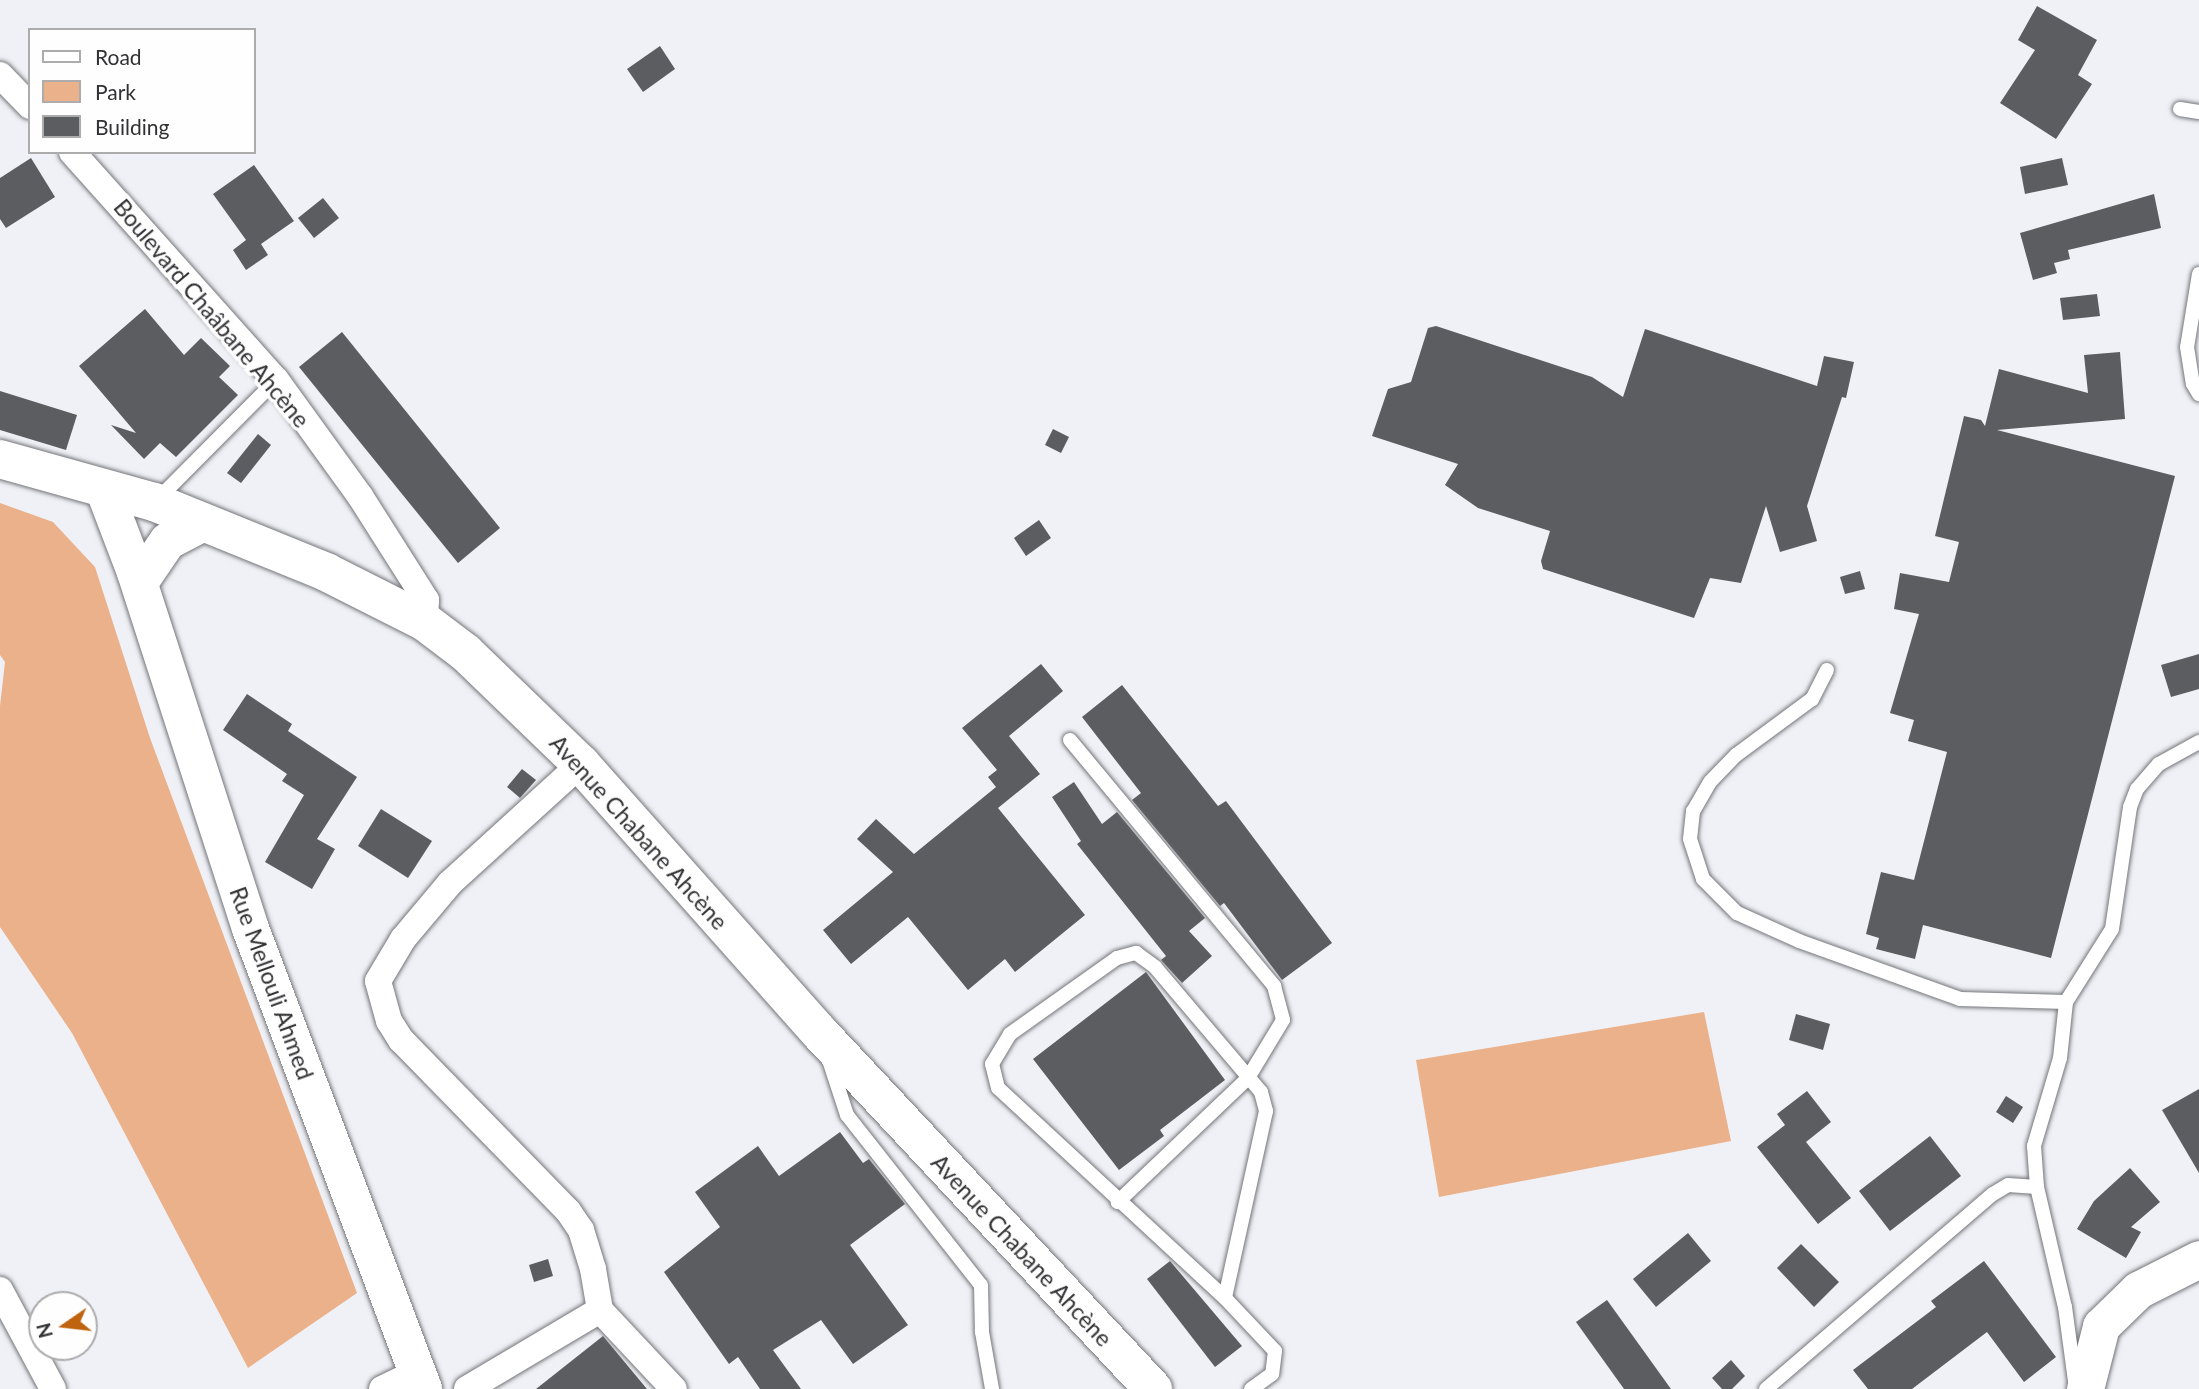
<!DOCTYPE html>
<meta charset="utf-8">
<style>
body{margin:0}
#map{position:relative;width:2199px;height:1389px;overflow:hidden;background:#eff1f6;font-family:Lato,sans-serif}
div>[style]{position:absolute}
.green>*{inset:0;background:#eab18b}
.building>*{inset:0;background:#5c5d61}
.roads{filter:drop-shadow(0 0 2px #747579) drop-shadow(0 0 2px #747579)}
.lane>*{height:14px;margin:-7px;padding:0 7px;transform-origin:7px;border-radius:7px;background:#fff}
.street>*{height:26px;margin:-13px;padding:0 13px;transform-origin:13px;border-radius:13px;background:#fff}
.secondary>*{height:37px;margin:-18.5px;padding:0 18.5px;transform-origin:18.5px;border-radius:18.5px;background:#fff}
.primary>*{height:38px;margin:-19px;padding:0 19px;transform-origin:19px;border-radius:19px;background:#fff}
span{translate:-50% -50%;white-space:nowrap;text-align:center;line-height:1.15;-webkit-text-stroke:7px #fefeff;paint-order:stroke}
.street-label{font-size:23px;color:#313133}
.legend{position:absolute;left:28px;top:28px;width:228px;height:126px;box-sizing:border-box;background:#fefeff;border:2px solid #acacad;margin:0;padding:9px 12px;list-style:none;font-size:21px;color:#313133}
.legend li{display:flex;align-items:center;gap:14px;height:35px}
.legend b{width:35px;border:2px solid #acacad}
.north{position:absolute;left:28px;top:1291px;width:70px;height:70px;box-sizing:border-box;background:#fefeff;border:2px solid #acacad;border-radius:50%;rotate:256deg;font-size:19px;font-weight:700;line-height:28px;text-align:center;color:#313133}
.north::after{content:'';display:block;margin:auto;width:24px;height:32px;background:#bf630e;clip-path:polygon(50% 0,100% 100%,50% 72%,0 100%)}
</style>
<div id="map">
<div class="green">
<div style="clip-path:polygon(0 503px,53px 522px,95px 567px,150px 738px,357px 1293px,248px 1368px,72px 1033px,0 927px,0 706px,5px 662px,0 655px)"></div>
<div style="clip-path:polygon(1704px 1012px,1731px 1141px,1439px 1197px,1416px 1060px)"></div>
</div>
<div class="building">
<div style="clip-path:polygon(2037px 6px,2097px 40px,2078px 75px,2092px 84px,2056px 139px,2000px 103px,2035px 50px,2018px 40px)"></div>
<div style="clip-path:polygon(660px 46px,675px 69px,643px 92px,627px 69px)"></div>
<div style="clip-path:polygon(31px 158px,55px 197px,6px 228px,0 219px,0 178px)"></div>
<div style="clip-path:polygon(2062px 158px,2068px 185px,2025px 194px,2020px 167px)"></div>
<div style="clip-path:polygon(254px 165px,294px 221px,261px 244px,268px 255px,246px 270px,233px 250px,246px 240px,213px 194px)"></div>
<div style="clip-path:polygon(2154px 194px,2161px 228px,2068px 250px,2070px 259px,2054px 263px,2057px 273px,2033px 280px,2020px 233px)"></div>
<div style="clip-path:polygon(323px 198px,339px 218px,314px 238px,298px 218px)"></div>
<div style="clip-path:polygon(2097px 294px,2100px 316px,2063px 320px,2060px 298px)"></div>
<div style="clip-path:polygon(145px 309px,184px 355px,201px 338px,230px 366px,219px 377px,238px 395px,176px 457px,160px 443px,144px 459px,111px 425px,136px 433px,79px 366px)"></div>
<div style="clip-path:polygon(1436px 326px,1592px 377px,1623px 397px,1645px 329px,1817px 386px,1824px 356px,1854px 362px,1846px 398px,1842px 397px,1807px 506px,1817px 541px,1780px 552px,1766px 506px,1741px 583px,1710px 578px,1694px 618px,1543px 569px,1541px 561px,1550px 531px,1478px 508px,1445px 485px,1458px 464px,1372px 436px,1388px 389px,1411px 382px,1428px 328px)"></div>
<div style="clip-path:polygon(342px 332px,500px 528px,458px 563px,299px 367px)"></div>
<div style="clip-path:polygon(2120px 352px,2125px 419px,1997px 430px,2175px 476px,2051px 958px,1923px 925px,1915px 959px,1876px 949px,1879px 938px,1866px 934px,1881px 872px,1914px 880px,1947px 752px,1908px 741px,1914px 720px,1890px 713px,1919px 614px,1894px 609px,1900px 573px,1949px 582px,1959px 542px,1935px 536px,1964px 416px,1981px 420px,1985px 426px,1999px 369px,2088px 393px,2084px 355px)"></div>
<div style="clip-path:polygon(0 391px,77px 415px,66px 450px,0 430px)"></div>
<div style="clip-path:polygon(1053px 429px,1069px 437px,1061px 453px,1045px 445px)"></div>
<div style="clip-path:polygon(258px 434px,271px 445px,241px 483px,227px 473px)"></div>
<div style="clip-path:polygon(1039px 520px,1051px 538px,1026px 556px,1014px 538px)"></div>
<div style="clip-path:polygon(1860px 571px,1865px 589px,1845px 594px,1840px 577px)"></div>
<div style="clip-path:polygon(2199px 654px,2199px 689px,2171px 697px,2161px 665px)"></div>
<div style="clip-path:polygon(1041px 664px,1063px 691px,1009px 736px,1040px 774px,998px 808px,1085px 915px,1015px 972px,1005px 959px,968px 990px,908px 917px,851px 964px,823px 930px,893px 872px,857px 839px,876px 819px,914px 854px,996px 787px,988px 777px,997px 770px,962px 728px)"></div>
<div style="clip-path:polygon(1122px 685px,1218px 806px,1226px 801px,1332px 943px,1282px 980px,1224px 903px,1220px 906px,1132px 800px,1141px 793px,1082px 717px)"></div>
<div style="clip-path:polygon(247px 694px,292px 724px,288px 731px,357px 777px,317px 839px,335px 849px,312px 889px,265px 862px,304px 795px,282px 781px,287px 774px,223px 730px)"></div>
<div style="clip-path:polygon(522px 769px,536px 780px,520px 798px,507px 787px)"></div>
<div style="clip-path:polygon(1074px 782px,1102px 824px,1117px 812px,1205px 918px,1189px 931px,1212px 956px,1182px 983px,1161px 960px,1166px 956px,1077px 844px,1081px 841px,1052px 797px)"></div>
<div style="clip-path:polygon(381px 809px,432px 841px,408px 878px,358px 846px)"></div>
<div style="clip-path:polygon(1146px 972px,1225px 1080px,1160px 1130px,1164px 1136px,1119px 1170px,1033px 1059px)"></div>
<div style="clip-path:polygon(1796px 1014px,1830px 1024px,1823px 1050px,1789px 1040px)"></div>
<div style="clip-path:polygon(2199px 1089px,2199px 1173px,2162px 1110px)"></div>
<div style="clip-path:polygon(1807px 1091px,1831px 1122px,1806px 1142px,1851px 1198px,1818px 1224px,1757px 1147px,1785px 1125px,1777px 1114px)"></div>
<div style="clip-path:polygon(2006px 1096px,2023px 1107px,2013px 1123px,1996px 1112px)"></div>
<div style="clip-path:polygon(840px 1132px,863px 1163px,869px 1159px,905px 1204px,850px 1245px,908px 1325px,853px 1364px,821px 1320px,773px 1350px,801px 1389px,760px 1389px,738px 1357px,729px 1364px,664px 1272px,720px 1227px,695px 1192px,758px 1146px,779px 1176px)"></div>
<div style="clip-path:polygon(1930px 1136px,1961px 1176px,1890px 1231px,1859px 1191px)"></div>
<div style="clip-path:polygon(2130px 1168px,2160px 1202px,2131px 1227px,2141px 1232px,2126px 1258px,2077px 1229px,2094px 1201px)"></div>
<div style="clip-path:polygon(1688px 1233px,1711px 1261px,1656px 1307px,1633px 1279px)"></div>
<div style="clip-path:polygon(1801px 1244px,1839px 1282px,1814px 1307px,1777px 1268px)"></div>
<div style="clip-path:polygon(548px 1259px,553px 1276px,534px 1282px,529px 1265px)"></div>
<div style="clip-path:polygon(1170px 1261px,1242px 1346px,1215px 1367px,1147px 1279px)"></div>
<div style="clip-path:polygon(1984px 1261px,2056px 1357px,2024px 1382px,1987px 1332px,1912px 1389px,1868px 1389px,1853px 1370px,1936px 1307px,1931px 1301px)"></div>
<div style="clip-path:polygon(1607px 1300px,1671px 1389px,1624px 1389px,1576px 1322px)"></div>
<div style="clip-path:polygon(603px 1336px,647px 1389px,536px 1389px)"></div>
<div style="clip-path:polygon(1731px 1360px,1745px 1376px,1732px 1389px,1722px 1389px,1712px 1378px)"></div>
</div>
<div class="roads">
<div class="lane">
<div style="left:2180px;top:109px;width:19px;rotate:9deg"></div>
<div style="left:2199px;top:274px;width:74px;rotate:99.3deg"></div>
<div style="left:2187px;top:347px;width:37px;rotate:81deg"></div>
<div style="left:2193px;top:384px;width:12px;rotate:59deg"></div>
<div style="left:156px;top:501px;width:170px;rotate:-45.2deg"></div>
<div style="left:1827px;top:670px;width:33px;rotate:117deg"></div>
<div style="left:1812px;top:699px;width:94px;rotate:143.6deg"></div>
<div style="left:1736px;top:755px;width:37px;rotate:134deg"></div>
<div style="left:1710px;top:782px;width:34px;rotate:120deg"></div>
<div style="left:1693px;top:811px;width:28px;rotate:96deg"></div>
<div style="left:1690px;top:839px;width:42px;rotate:72deg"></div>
<div style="left:1703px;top:879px;width:48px;rotate:45deg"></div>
<div style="left:1737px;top:913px;width:68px;rotate:24.3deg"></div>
<div style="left:1799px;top:941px;width:171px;rotate:19.8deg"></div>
<div style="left:1960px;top:999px;width:106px;rotate:1.6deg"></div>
<div style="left:2066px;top:1002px;width:56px;rotate:96.1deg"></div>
<div style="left:2060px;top:1058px;width:92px;rotate:106.5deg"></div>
<div style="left:2034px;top:1146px;width:41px;rotate:85.8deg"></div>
<div style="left:2037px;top:1187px;width:123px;rotate:76.9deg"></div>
<div style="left:2065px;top:1307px;width:75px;rotate:82.3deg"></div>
<div style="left:1070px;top:740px;width:320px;rotate:50.3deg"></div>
<div style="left:1274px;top:986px;width:35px;rotate:75deg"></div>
<div style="left:1283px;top:1020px;width:68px;rotate:121.1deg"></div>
<div style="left:1248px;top:1078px;width:180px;rotate:136.4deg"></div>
<div style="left:1136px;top:953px;width:24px;rotate:36deg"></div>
<div style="left:1155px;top:967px;width:164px;rotate:49.7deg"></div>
<div style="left:1261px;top:1092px;width:20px;rotate:75deg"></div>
<div style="left:1266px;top:1111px;width:191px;rotate:102.4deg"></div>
<div style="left:1225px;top:1298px;width:309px;rotate:-137.2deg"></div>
<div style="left:998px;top:1088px;width:25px;rotate:-104deg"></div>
<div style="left:992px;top:1064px;width:35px;rotate:-59deg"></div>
<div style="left:1010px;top:1034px;width:131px;rotate:-35.4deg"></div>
<div style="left:1117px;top:958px;width:20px;rotate:-15deg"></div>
<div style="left:2066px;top:1002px;width:86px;rotate:-57.8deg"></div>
<div style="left:2112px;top:929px;width:123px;rotate:-81.6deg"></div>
<div style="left:2130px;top:807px;width:19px;rotate:-69deg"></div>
<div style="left:2137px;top:789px;width:33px;rotate:-49deg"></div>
<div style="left:2159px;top:764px;width:46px;rotate:-28.8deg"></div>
<div style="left:829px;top:1060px;width:58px;rotate:71.9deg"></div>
<div style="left:847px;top:1115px;width:216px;rotate:51.8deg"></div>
<div style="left:981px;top:1285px;width:47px;rotate:88.8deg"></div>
<div style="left:982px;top:1332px;width:58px;rotate:80deg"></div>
<div style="left:1225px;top:1298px;width:73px;rotate:46.7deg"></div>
<div style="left:1275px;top:1351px;width:23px;rotate:97deg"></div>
<div style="left:1272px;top:1374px;width:26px;rotate:144deg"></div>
<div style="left:1766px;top:1389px;width:299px;rotate:-40.7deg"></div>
<div style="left:1993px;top:1194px;width:17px;rotate:-31deg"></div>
<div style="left:2008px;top:1185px;width:29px;rotate:4deg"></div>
</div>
<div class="street">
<div style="left:0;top:75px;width:43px;rotate:45.9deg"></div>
<div style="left:72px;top:152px;width:306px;rotate:48.2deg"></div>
<div style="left:276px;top:380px;width:143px;rotate:54.1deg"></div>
<div style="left:360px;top:496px;width:123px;rotate:57.6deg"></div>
<div style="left:426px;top:600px;width:22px;rotate:93deg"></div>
<div style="left:0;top:1290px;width:112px;rotate:61.8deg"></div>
<div style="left:600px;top:1310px;width:108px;rotate:46.9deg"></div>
<div style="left:382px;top:1389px;width:39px;rotate:-26deg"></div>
<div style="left:467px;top:1389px;width:155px;rotate:-30.7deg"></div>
<div style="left:600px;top:1310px;width:42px;rotate:-99.7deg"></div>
<div style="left:593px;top:1269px;width:41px;rotate:-107.1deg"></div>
<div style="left:581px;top:1230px;width:23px;rotate:-124deg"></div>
<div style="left:568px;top:1211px;width:239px;rotate:-134.3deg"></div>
<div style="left:401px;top:1040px;width:22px;rotate:-122deg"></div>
<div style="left:389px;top:1021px;width:41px;rotate:-105.4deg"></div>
<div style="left:378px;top:981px;width:49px;rotate:-59.2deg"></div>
<div style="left:403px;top:939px;width:73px;rotate:-50deg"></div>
<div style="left:450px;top:883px;width:177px;rotate:-42.3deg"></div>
</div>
<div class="secondary">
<div style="left:103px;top:488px;width:90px;rotate:69.1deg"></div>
<div style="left:135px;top:572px;width:374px;rotate:72.1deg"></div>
<div style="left:250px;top:928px;width:492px;rotate:69.4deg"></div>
<div style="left:139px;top:582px;width:50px;rotate:-55.7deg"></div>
<div style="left:167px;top:541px;width:41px;rotate:-27.8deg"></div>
<div style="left:2085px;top:1389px;width:65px;rotate:-75.7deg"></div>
<div style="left:2101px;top:1326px;width:52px;rotate:-44.2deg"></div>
<div style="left:2138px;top:1290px;width:68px;rotate:-26.9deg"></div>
</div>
<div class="primary">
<div style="left:0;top:459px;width:160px;rotate:15.6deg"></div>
<div style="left:154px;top:502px;width:186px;rotate:22.1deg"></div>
<div style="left:326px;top:572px;width:111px;rotate:26.8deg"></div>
<div style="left:425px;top:622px;width:51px;rotate:37.1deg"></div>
<div style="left:466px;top:653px;width:160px;rotate:44deg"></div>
<div style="left:581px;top:764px;width:358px;rotate:48.4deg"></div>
<div style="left:819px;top:1032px;width:489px;rotate:46.9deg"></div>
</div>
</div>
<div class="street-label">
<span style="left:212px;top:313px;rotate:50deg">Boulevard Chaâbane Ahcène</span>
<span style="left:639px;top:832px;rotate:48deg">Avenue Chabane Ahcène</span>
<span style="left:272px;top:983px;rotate:70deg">Rue Mellouli Ahmed</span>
<span style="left:1022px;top:1250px;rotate:47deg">Avenue Chabane Ahcène</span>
</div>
<ul class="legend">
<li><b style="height:9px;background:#fff"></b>Road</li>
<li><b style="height:19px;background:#eab18b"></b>Park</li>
<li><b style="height:19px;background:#5c5d61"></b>Building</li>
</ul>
<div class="north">N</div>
</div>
